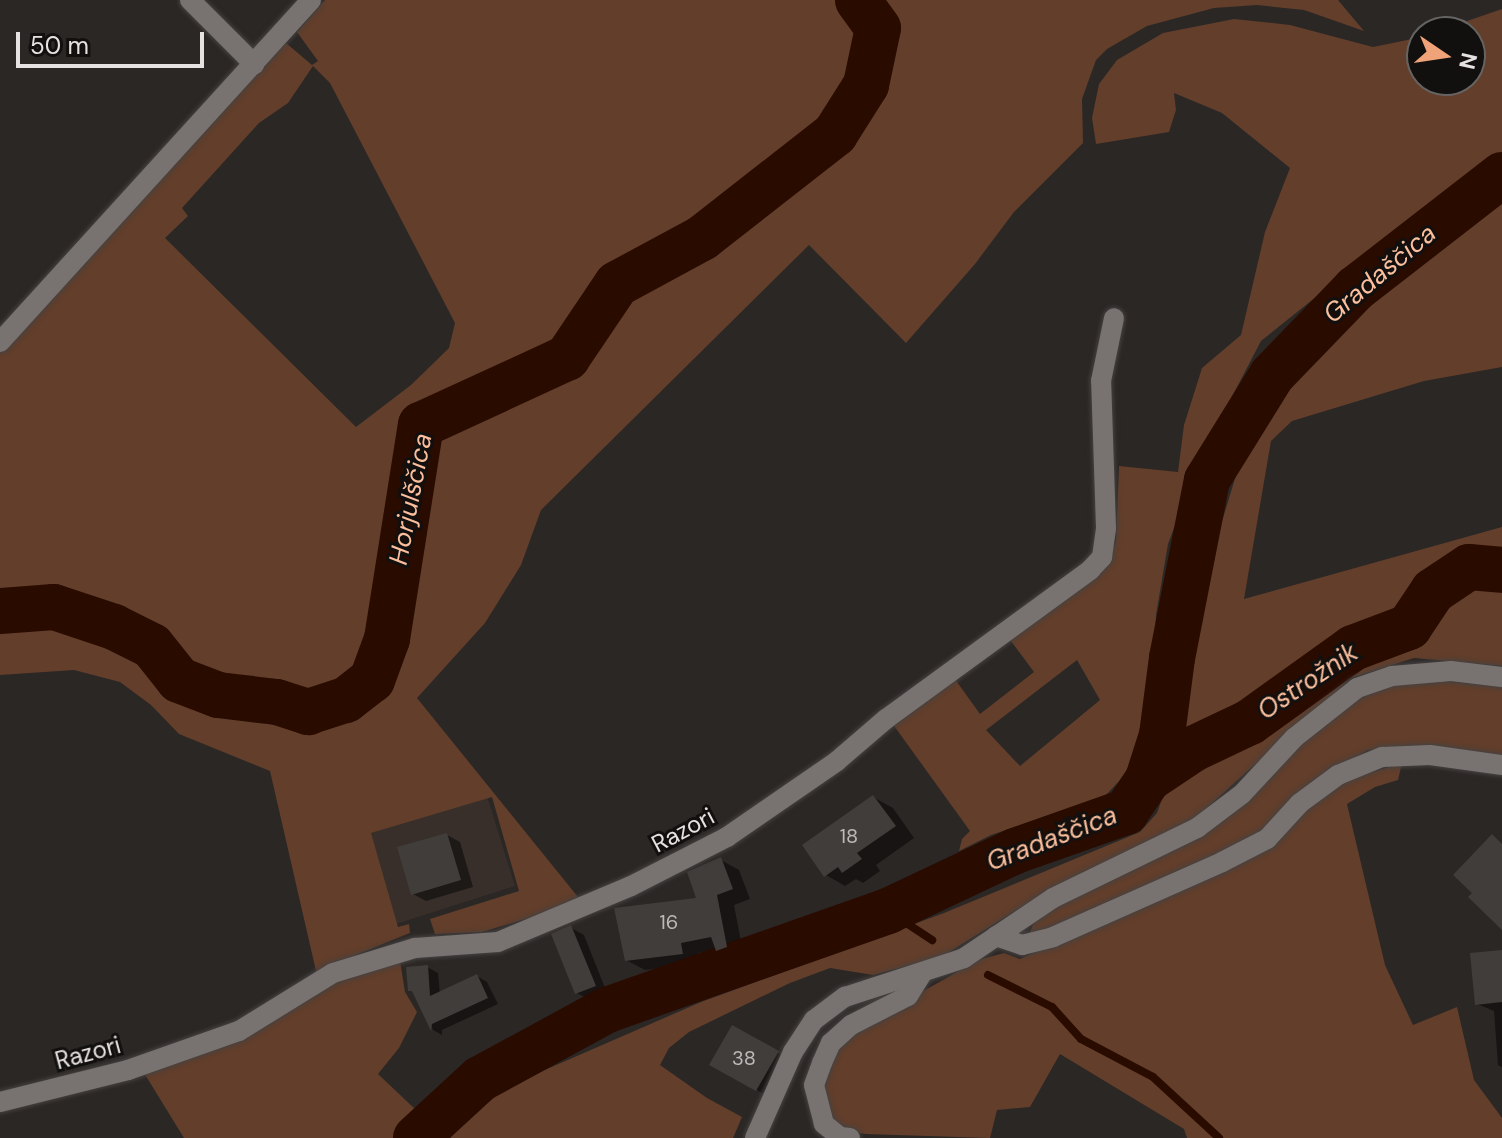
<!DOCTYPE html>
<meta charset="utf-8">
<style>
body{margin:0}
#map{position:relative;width:1502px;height:1138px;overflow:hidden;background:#2b2725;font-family:"DM Sans",sans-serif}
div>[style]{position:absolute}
.built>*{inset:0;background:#382f2a}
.green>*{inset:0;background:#623e2b}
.shadow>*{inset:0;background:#0007}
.stream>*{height:8px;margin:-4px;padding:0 4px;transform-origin:4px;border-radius:4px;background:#2a0b00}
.river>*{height:46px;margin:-23px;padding:0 23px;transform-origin:23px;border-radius:23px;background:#2a0b00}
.building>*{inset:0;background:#413d3b}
.roads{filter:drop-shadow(0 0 2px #454241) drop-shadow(0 0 2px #454241)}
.minor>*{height:20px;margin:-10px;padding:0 10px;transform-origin:10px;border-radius:10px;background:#787371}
span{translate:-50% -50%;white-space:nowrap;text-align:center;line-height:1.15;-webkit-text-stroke:6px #12100f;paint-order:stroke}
.number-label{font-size:20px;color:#bcb9b8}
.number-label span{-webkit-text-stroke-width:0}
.street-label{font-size:24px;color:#e5e2e1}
.water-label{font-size:26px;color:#fcbf9e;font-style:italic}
.north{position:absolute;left:1406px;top:16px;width:80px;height:80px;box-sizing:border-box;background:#12100f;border:2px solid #666463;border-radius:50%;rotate:103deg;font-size:22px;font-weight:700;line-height:32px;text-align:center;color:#e5e2e1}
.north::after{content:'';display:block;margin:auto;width:28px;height:36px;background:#f0a378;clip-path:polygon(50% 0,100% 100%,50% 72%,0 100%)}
.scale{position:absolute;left:16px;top:32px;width:188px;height:36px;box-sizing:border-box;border:4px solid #e5e2e1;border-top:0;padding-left:10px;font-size:24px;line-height:28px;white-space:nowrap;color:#e5e2e1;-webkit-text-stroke:6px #12100f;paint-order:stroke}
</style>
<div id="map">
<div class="built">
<div style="clip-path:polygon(487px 796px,515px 886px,396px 924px,367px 834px)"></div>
</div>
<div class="green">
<div style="clip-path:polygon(evenodd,325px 0,1338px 0,1364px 31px,1304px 10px,1257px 5px,1214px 8px,1147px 26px,1107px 49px,1096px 60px,1082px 99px,1083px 143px,1014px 212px,975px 264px,906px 343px,809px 245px,541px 510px,521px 565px,485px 623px,417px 698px,578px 897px,535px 916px,482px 932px,435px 934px,430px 919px,519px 891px,492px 797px,371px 833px,398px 927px,409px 924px,410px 933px,316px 971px,270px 771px,179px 734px,151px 705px,120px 682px,74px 670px,0 675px,0 350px,286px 43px,312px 65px,318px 61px,297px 32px,325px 0,313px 66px,330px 83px,455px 323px,449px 348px,411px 385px,356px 427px,165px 238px,188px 216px,182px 208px,259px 123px,288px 103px,313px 66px)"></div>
<div style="clip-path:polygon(evenodd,1502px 9px,1502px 157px,1372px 252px,1261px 341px,1201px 456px,1168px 544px,1156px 615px,1153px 676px,1135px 756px,1125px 775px,1103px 798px,991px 835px,959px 851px,962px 839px,970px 831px,892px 723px,952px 675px,980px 714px,1034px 672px,1008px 637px,1106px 568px,1116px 541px,1119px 466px,1178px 472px,1184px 425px,1202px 368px,1241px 335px,1265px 232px,1290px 168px,1222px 113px,1174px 93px,1176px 110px,1169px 132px,1096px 144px,1092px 118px,1099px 84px,1117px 60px,1163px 33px,1234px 19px,1290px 25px,1373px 47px,1422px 37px,1422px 80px,1470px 80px,1470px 32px,1435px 32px,1502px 9px,1077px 660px,1100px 700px,1020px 766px,986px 730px,1077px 660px)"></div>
<div style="clip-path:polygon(1502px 198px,1502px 367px,1424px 381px,1292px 421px,1271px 441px,1244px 599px,1502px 527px,1502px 666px,1414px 658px,1351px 678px,1191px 822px,1045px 892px,941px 957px,873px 975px,830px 968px,790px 983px,689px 1032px,669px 1048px,660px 1065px,707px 1098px,742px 1117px,733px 1138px,450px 1138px,485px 1096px,701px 1002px,944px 913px,1140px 832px,1157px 813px,1172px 771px,1200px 594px,1240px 462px,1255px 433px,1282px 387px,1388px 284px)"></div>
<div style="clip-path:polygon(1415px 678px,1502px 687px,1502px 758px,1430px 746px,1368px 750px,1332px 770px,1260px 833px,1221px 856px,1029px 936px,1033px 924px,1064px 900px,1146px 858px,1362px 696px)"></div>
<div style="clip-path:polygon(1402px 763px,1398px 780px,1375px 787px,1347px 804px,1385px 965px,1413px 1025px,1457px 1007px,1474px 1080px,1502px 1118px,1502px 1138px,1187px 1138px,1184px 1129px,1060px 1054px,1030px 1107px,997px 1110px,990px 1138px,865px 1134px,840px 1129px,828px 1113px,821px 1080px,838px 1045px,906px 1001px,978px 960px,1004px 953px,1020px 959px,1265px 848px,1335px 784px)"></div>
<div style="clip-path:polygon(400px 961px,405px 992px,417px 1012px,399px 1048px,378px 1074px,415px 1109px,399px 1126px,396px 1138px,184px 1138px,141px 1068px,353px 972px)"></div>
</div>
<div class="shadow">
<div style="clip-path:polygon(873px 797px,893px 808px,914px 838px,876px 865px,880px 871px,863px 883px,856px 879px,845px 886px,826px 875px)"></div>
<div style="clip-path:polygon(447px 835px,460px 842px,473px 887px,426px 901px,413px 894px)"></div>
<div style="clip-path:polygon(721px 860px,739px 870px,750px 899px,734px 905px,744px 957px,736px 960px,718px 949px,698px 953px,700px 964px,645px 970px,626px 960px,699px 899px)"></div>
<div style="clip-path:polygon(571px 928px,584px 935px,607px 993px,590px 1000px,577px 993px)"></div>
<div style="clip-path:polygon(1502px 952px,1502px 1067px,1498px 1065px,1494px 1011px,1477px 1004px)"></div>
<div style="clip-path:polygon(427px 967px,438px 973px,440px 994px,477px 976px,487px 982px,498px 1004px,442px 1030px,442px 1035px,433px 1030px,415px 993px)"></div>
<div style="clip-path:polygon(733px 1027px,790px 1060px,769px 1097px,712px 1064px)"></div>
</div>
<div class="stream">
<div style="left:888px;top:911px;width:53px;rotate:33.4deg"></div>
<div style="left:988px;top:975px;width:72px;rotate:26.6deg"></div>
<div style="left:1052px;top:1007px;width:43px;rotate:47.8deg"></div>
<div style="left:1081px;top:1039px;width:81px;rotate:27.8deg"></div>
<div style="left:1153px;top:1077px;width:90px;rotate:42.7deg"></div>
</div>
<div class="river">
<div style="left:0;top:611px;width:54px;rotate:-4.2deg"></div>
<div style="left:54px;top:607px;width:63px;rotate:18.4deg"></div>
<div style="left:114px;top:627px;width:42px;rotate:26.6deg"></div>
<div style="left:152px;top:646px;width:43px;rotate:51.5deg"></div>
<div style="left:179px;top:680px;width:42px;rotate:21deg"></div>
<div style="left:218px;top:695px;width:59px;rotate:6.8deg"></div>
<div style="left:277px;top:702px;width:33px;rotate:18deg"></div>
<div style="left:308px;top:712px;width:40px;rotate:-18deg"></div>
<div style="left:346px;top:700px;width:33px;rotate:-38deg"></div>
<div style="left:372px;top:680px;width:44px;rotate:-69.9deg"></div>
<div style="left:387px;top:639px;width:217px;rotate:-81deg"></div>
<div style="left:421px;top:425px;width:161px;rotate:-24.7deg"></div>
<div style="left:567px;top:358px;width:89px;rotate:-56deg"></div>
<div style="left:617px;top:284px;width:97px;rotate:-28.4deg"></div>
<div style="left:702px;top:238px;width:169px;rotate:-38deg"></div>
<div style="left:835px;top:134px;width:58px;rotate:-57.7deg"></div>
<div style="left:866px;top:85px;width:58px;rotate:-78.1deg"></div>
<div style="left:878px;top:28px;width:34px;rotate:-126deg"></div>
<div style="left:1148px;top:779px;width:54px;rotate:-33.7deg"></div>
<div style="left:1193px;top:749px;width:63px;rotate:-25.3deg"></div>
<div style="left:1250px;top:722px;width:127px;rotate:-35.7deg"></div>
<div style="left:1353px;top:648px;width:60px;rotate:-20.6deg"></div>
<div style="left:1409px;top:627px;width:43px;rotate:-56.3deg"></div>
<div style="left:1433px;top:591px;width:43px;rotate:-33.7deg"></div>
<div style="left:1469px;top:567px;width:33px;rotate:5deg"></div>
<div style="left:416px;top:1138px;width:87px;rotate:-42.7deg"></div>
<div style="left:480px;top:1079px;width:145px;rotate:-28.5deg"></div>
<div style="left:607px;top:1010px;width:298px;rotate:-19.4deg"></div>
<div style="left:888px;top:911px;width:140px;rotate:-25.3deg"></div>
<div style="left:1015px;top:851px;width:118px;rotate:-19.4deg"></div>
<div style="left:1126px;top:812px;width:40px;rotate:-56deg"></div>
<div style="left:1148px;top:779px;width:46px;rotate:-72.3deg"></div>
<div style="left:1162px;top:735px;width:78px;rotate:-82.6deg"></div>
<div style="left:1172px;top:658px;width:181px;rotate:-78.9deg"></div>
<div style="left:1207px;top:480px;width:123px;rotate:-58.2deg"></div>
<div style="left:1272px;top:375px;width:120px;rotate:-46deg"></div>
<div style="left:1355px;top:289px;width:186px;rotate:-37.8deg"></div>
</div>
<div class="building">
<div style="clip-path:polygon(873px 795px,896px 826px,857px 853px,862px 859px,842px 873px,838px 867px,824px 877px,802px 845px)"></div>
<div style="clip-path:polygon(447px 833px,461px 880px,411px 895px,397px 847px)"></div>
<div style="clip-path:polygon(1492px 834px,1502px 844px,1502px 930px,1468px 897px,1472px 893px,1453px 875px)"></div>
<div style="clip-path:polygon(721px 857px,733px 889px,717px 895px,727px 947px,716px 951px,711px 937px,681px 943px,683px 954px,625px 961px,614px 908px,696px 898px,687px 872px)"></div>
<div style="clip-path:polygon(571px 925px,596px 986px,575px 994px,551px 934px)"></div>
<div style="clip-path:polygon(1502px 950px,1502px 1002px,1475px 1005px,1470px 953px)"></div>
<div style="clip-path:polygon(428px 965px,430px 996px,477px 974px,488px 998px,432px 1024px,431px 1031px,412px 991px,408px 991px,406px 967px)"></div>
<div style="clip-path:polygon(732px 1025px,779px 1051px,756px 1091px,709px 1065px)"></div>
</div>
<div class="roads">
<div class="minor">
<div style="left:190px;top:0;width:91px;rotate:45deg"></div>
<div style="left:0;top:342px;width:462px;rotate:-47.7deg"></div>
<div style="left:996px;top:936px;width:28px;rotate:19deg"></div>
<div style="left:1022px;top:945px;width:32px;rotate:-14deg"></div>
<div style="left:1053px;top:937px;width:185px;rotate:-23.9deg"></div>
<div style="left:1222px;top:862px;width:51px;rotate:-27.1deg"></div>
<div style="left:1267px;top:839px;width:49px;rotate:-47.5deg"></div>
<div style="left:1300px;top:803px;width:47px;rotate:-36.4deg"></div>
<div style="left:1338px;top:775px;width:48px;rotate:-22.2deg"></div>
<div style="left:1382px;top:757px;width:48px;rotate:-2.4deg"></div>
<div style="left:1430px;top:755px;width:73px;rotate:7.9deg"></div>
<div style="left:0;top:1102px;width:132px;rotate:-14deg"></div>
<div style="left:128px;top:1070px;width:118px;rotate:-19.4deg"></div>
<div style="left:239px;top:1031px;width:110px;rotate:-31.7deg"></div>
<div style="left:333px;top:973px;width:86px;rotate:-17deg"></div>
<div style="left:415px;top:948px;width:83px;rotate:-4.1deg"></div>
<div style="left:498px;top:942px;width:144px;rotate:-22.8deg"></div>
<div style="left:631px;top:886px;width:108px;rotate:-27deg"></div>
<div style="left:727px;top:837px;width:134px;rotate:-34.6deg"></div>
<div style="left:837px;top:761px;width:65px;rotate:-40.6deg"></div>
<div style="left:886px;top:719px;width:253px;rotate:-36.1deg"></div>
<div style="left:1090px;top:570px;width:18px;rotate:-47deg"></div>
<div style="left:1102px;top:557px;width:29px;rotate:-82deg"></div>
<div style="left:1106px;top:528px;width:147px;rotate:-91.9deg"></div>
<div style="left:1101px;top:381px;width:64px;rotate:-78.3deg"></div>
<div style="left:755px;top:1138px;width:94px;rotate:-66.2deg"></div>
<div style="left:793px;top:1052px;width:38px;rotate:-57deg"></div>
<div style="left:814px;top:1020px;width:39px;rotate:-37deg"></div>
<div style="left:845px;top:997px;width:125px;rotate:-18.1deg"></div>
<div style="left:964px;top:958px;width:107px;rotate:-34deg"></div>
<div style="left:1053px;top:898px;width:160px;rotate:-25.9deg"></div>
<div style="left:1197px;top:828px;width:56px;rotate:-37.1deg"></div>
<div style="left:1242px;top:794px;width:76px;rotate:-47.1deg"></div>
<div style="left:1294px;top:738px;width:80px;rotate:-38.4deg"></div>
<div style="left:1357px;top:688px;width:37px;rotate:-19deg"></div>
<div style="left:1392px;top:676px;width:59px;rotate:-4.8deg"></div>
<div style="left:1451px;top:671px;width:51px;rotate:6.7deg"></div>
<div style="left:850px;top:1138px;width:10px;rotate:-174deg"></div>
<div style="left:840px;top:1137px;width:21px;rotate:-141deg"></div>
<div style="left:824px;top:1124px;width:40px;rotate:-104.4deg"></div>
<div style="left:814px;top:1085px;width:23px;rotate:-70deg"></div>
<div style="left:822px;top:1063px;width:22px;rotate:-66deg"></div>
<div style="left:831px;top:1043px;width:27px;rotate:-42deg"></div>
<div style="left:851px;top:1025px;width:64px;rotate:-27deg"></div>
<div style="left:908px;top:996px;width:25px;rotate:-58deg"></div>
</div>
</div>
<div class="number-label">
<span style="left:849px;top:836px">18</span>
<span style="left:669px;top:922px">16</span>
<span style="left:744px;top:1058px">38</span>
</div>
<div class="street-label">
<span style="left:683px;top:830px;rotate:-28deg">Razori</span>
<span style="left:88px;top:1053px;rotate:-15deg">Razori</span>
</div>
<div class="water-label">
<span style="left:1380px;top:274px;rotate:-40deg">Gradaščica</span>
<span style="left:411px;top:499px;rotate:-79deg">Horjulščica</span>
<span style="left:1308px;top:682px;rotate:-34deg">Ostrožnik</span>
<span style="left:1052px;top:839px;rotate:-21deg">Gradaščica</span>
</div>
<div class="north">N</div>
<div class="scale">50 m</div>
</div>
